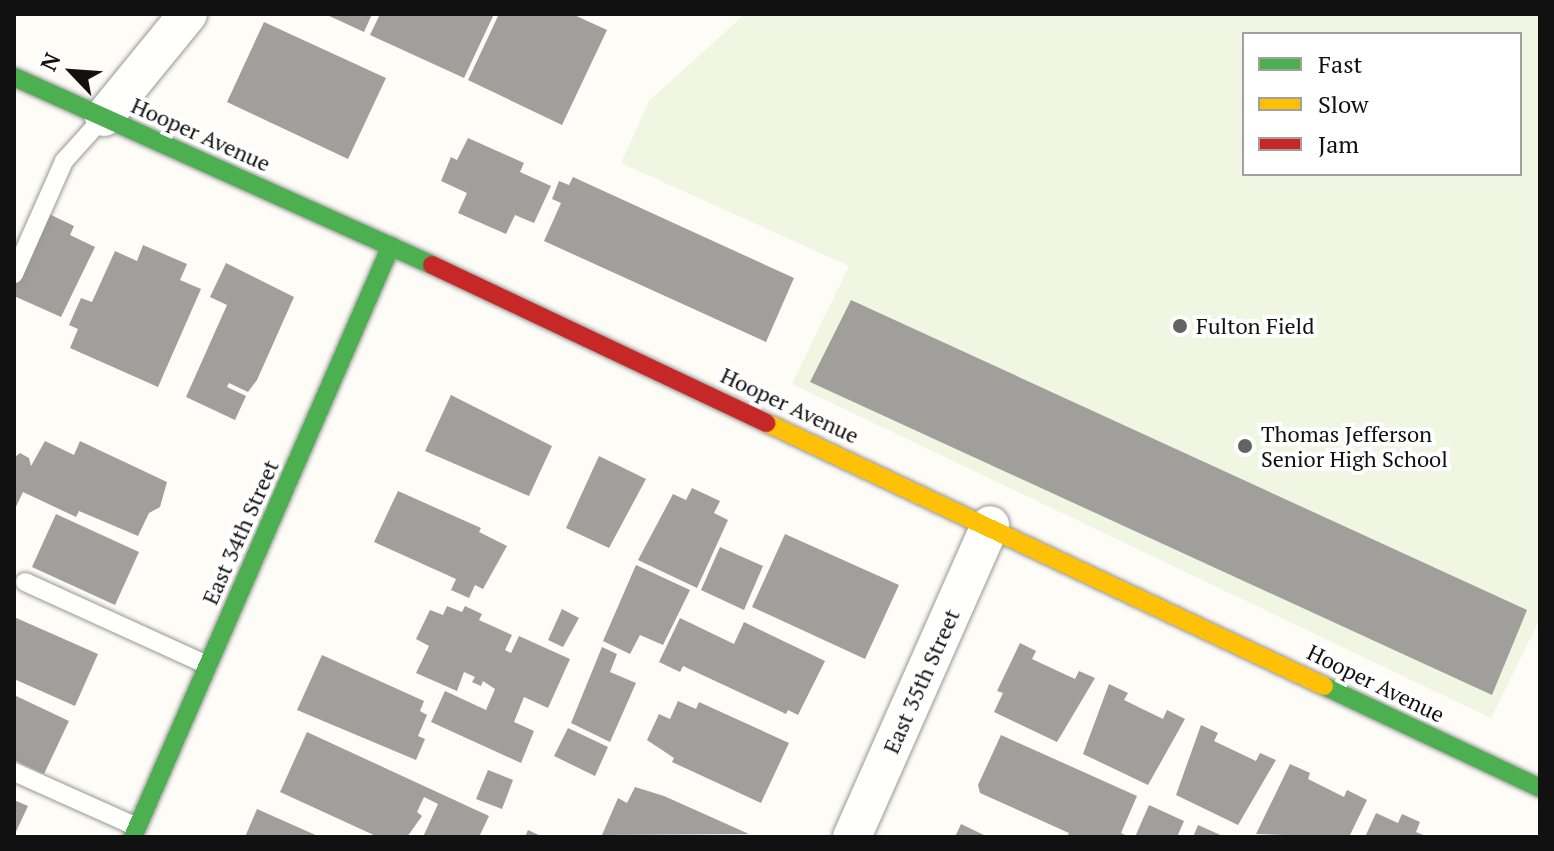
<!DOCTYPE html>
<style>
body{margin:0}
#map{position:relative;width:1554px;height:851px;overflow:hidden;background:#fdfcf7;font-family:"PT Serif",serif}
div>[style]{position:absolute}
.pitch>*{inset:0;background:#f0f6e1}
.building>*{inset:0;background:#a19f9c}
.roads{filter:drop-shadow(0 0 2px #979795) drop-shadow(0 0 2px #979795)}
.lane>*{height:18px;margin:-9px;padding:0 9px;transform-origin:9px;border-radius:9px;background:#fffffe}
.street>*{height:38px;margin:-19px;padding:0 19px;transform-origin:19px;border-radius:19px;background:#fffffe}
.fast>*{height:18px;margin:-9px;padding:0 9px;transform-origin:9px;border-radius:9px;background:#4caf50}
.slow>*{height:18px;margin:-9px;padding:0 9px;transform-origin:9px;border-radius:9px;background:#ffc107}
.jam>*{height:18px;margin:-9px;padding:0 9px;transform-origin:9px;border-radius:9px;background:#c62828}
.dots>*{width:22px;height:22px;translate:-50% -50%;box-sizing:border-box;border:4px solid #fff;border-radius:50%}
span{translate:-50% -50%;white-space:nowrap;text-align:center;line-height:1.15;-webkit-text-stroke:8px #fff;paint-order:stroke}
.street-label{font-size:22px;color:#111}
.poi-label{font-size:22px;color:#111}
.left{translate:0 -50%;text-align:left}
.frame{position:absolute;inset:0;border:16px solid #111;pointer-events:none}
.legend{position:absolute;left:1242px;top:32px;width:280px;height:144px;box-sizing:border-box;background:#fff;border:2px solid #a0a0a0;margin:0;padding:10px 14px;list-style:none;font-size:24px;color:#111}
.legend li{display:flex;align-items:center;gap:16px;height:40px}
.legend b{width:40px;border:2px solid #a0a0a0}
.north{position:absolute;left:32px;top:32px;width:80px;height:80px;-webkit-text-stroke:6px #fff;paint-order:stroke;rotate:295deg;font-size:22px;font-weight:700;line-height:32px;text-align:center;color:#111}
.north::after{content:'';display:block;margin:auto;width:28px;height:36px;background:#111;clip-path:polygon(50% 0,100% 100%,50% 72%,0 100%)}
</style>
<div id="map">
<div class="pitch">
<div style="clip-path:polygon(evenodd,745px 14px,1540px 14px,1540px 619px,1491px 718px,792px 384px,849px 266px,621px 163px,649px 101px,745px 14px,1244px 34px,1520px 34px,1520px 174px,1244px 174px,1244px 34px)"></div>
</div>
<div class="building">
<div style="clip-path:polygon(325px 14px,372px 14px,364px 32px)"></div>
<div style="clip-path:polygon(380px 14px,494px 14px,464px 78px,370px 35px)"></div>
<div style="clip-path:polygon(499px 14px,572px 14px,607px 30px,562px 125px,468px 80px)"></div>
<div style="clip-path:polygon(264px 22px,386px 78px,348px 159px,227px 102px)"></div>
<div style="clip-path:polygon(468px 138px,524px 163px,520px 172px,551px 186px,534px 223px,515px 215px,506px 234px,458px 213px,467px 193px,441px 181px,451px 157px,457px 160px)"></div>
<div style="clip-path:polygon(573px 177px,794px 278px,766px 342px,544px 241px,561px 203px,552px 199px,559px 181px,569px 185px)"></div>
<div style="clip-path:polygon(45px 212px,74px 226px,70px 235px,95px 247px,61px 317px,14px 296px,14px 279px)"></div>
<div style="clip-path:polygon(143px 245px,187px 264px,180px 280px,201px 289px,158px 387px,70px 348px,78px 329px,69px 325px,81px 298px,92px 302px,115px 251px,137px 261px)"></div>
<div style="clip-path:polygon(226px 263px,294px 297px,257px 380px,248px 392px,229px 383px,227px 387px,246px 396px,235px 420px,186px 397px,227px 305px,210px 297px)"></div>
<div style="clip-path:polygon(851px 300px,1527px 610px,1492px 695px,810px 382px)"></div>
<div style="clip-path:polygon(451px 395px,552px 446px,529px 496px,425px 451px)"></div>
<div style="clip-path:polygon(45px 441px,74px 455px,80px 441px,167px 482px,160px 507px,149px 513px,138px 536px,79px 511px,76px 517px,23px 492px,14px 511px,14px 458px,20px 453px,29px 458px,31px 466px)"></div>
<div style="clip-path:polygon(599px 456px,646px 479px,609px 548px,566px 528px)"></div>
<div style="clip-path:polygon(692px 488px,720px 501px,714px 513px,728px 520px,697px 588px,638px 560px,673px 494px,686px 500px)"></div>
<div style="clip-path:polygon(398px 491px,481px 528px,479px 532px,507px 546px,483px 589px,475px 585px,469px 598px,451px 590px,456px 579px,374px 542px)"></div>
<div style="clip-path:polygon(56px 514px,139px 552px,115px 605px,32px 567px)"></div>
<div style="clip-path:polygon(785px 534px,899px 585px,865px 659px,752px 607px)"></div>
<div style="clip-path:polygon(720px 547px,763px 566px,744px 610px,701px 590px)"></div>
<div style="clip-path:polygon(636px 565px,690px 590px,663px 645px,640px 635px,630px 654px,603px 641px)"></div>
<div style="clip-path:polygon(447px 606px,462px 612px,465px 606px,482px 614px,479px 620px,512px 635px,505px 650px,511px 653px,519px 636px,570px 659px,548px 708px,524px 697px,514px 722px,534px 731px,521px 763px,431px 722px,445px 691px,486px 710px,495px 689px,483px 681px,481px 686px,472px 682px,475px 677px,464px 672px,457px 691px,416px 673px,429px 646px,416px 639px,430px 610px,443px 615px)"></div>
<div style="clip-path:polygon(562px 609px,579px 618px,563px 647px,548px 640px)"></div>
<div style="clip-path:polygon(14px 617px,98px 654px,75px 706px,14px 679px)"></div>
<div style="clip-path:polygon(680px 618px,734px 644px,744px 622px,825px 661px,798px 715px,788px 710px,786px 714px,683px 666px,680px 672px,659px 662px)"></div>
<div style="clip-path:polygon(1020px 643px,1036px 651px,1032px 659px,1075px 679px,1079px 671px,1095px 678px,1057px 742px,994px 712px,1003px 693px,997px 691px)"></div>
<div style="clip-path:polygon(602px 647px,617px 654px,610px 672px,636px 683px,610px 742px,571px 723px)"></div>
<div style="clip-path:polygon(322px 655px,424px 701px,420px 711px,427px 715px,418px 736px,425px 739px,416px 760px,297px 710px)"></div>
<div style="clip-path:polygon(1109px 684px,1128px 693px,1124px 700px,1163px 719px,1167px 710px,1185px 719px,1148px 785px,1083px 754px)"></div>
<div style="clip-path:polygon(14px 695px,69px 721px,44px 774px,14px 760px)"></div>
<div style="clip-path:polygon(678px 701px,696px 709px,699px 702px,789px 743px,761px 803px,672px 762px,674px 758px,647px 740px,659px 714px,670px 719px)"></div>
<div style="clip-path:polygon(1201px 725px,1218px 733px,1214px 741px,1256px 761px,1260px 753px,1276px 760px,1238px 825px,1176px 795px)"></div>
<div style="clip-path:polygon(568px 728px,608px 747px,595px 776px,554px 756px)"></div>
<div style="clip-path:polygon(307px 732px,489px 816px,479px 837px,423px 837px,438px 804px,424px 797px,417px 812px,422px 816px,407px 837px,378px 837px,280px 792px)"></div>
<div style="clip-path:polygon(1001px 735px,1137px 796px,1121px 833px,1129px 837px,1067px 837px,1069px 833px,980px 793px,978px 785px)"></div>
<div style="clip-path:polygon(1290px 764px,1310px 773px,1308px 779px,1344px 797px,1347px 790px,1367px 800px,1349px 837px,1256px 834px)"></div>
<div style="clip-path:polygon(488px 770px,513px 780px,502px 809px,476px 799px)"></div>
<div style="clip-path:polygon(635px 787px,664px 796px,749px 834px,602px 835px,618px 798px,627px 803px)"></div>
<div style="clip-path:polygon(14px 800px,28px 806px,14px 836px)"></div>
<div style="clip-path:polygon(1149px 805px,1184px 821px,1177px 837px,1135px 837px)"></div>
<div style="clip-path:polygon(257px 809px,320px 837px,245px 837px)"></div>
<div style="clip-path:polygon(1376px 813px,1398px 823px,1402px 814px,1420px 822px,1416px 832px,1428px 837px,1365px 837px)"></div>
<div style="clip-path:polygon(961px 824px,988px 837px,955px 837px)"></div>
<div style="clip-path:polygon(1198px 825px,1225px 837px,1193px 837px)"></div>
<div style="clip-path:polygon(528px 830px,543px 837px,525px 837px)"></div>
</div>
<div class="roads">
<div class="lane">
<div style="left:14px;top:274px;width:124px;rotate:-66.1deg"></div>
<div style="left:64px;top:161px;width:57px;rotate:-47.9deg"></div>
<div style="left:25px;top:582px;width:200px;rotate:24.5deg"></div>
<div style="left:14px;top:772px;width:135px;rotate:24.1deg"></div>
</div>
<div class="street">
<div style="left:104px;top:117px;width:133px;rotate:-50.8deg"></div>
<div style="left:852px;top:837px;width:341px;rotate:-66.1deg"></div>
</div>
<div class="fast">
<div style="left:14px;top:77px;width:458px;rotate:24.2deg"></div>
<div style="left:1324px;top:686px;width:239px;rotate:25.3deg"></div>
<div style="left:133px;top:837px;width:645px;rotate:-66.42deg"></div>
</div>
<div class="slow">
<div style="left:767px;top:423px;width:616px;rotate:25.28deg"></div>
</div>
<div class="jam">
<div style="left:432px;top:265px;width:370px;rotate:25.3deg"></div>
</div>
</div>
<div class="dots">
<div style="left:1180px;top:326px;background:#646362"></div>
<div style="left:1245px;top:446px;background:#646362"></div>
</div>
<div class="street-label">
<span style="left:201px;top:134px;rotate:24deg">Hooper Avenue</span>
<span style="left:790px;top:405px;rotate:25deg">Hooper Avenue</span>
<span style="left:240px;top:532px;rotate:-66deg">East 34th Street</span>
<span style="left:921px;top:681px;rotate:-66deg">East 35th Street</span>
<span style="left:1376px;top:683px;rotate:26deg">Hooper Avenue</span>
</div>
<div class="poi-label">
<span class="left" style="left:1196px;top:326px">Fulton Field</span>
<span class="left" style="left:1261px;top:446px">Thomas Jefferson<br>Senior High School</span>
</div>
<div class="frame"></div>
<ul class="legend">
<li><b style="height:10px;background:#4caf50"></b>Fast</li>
<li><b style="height:10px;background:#ffc107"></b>Slow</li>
<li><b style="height:10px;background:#c62828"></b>Jam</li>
</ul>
<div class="north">N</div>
</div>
